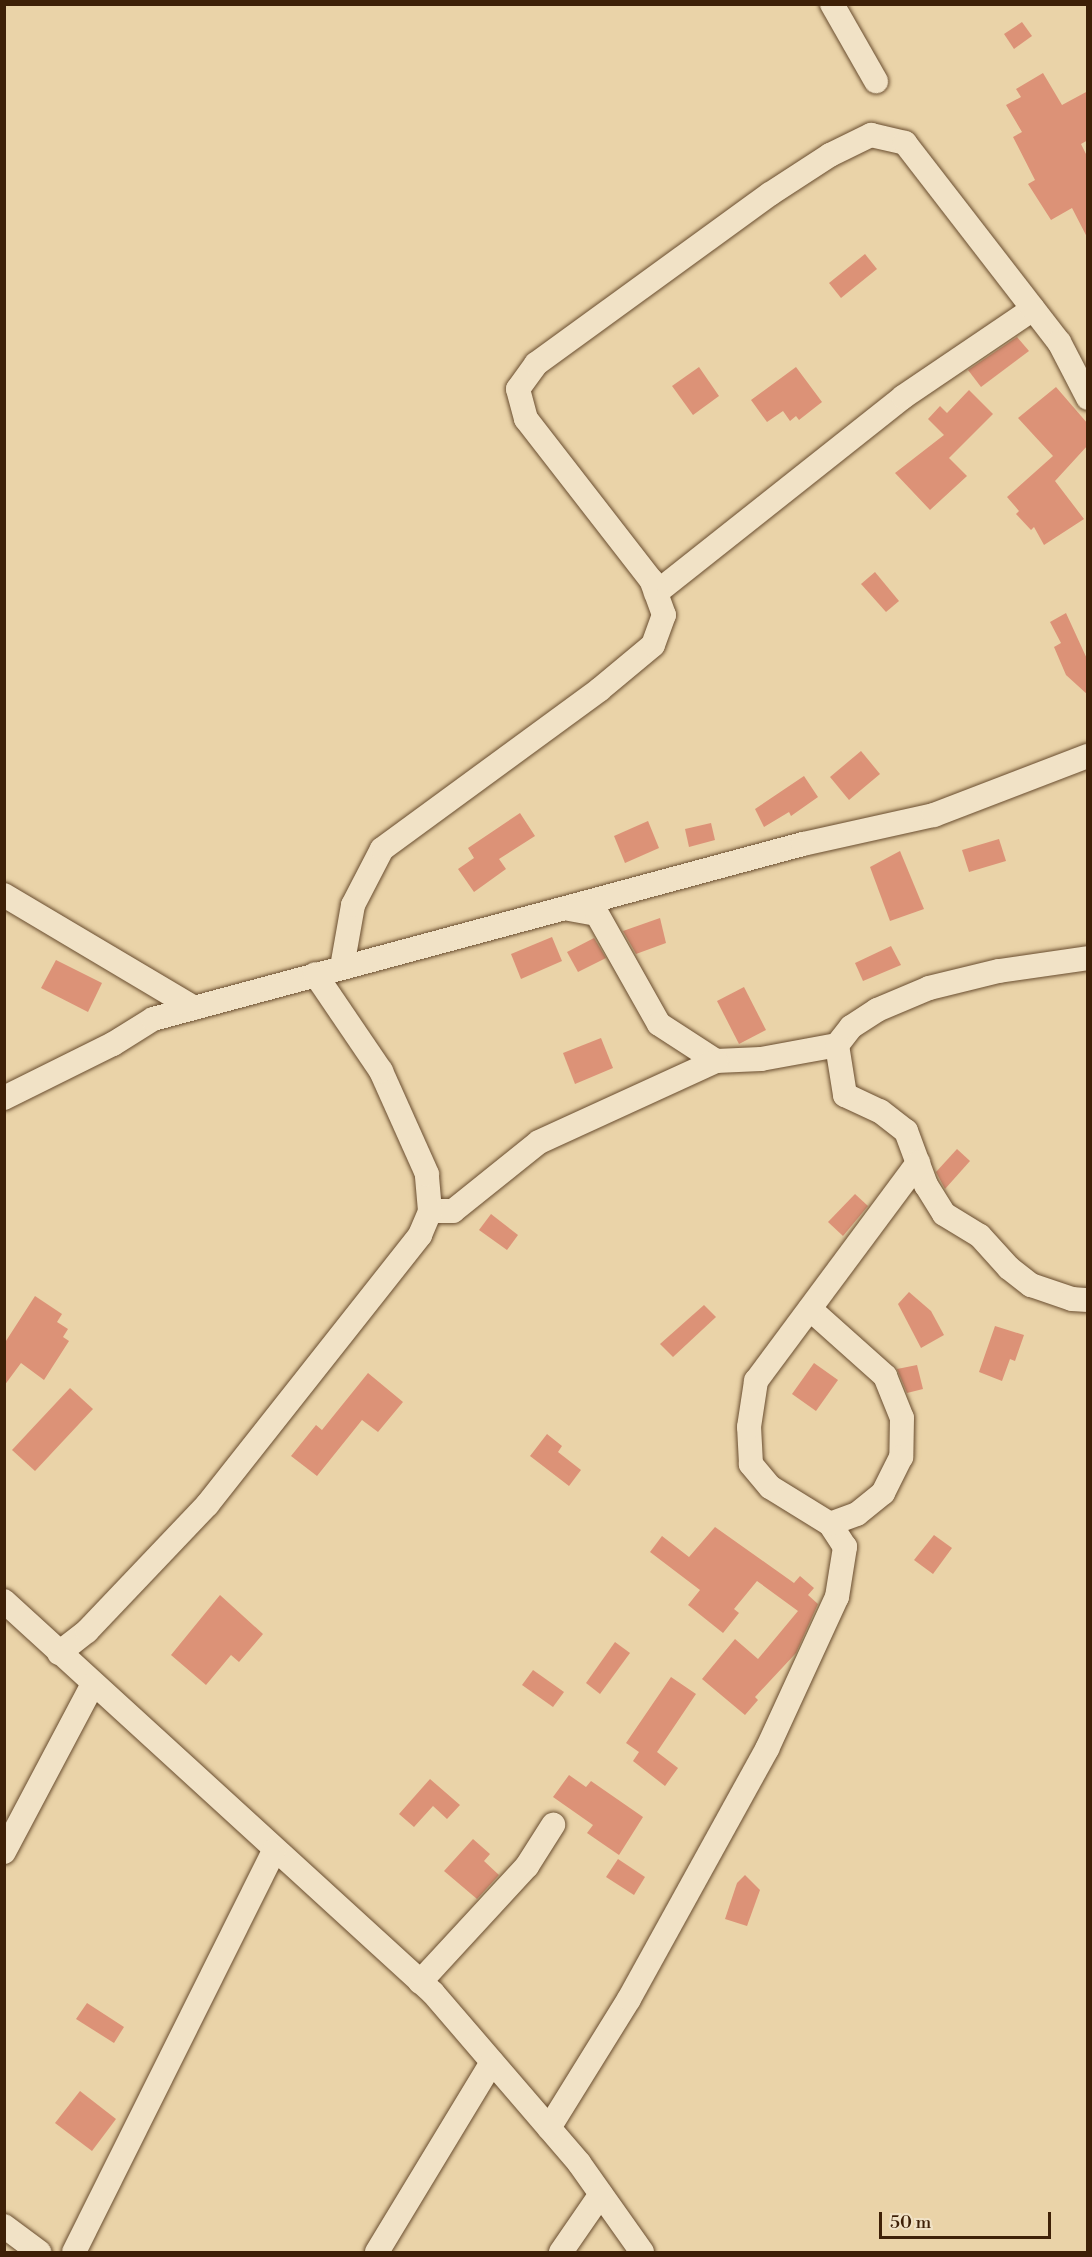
<!DOCTYPE html>
<style>
body{margin:0}
#map{position:relative;width:1092px;height:2257px;overflow:hidden;background:#ead3a8;font-family:"Libre Bodoni",serif}
div>[style]{position:absolute}
.building>*{inset:0;background:#dc9277}
.roads{filter:drop-shadow(0 0 2px #694d2f) drop-shadow(0 0 2px #694d2f)}
.minor>*{height:24px;margin:-12px;padding:0 12px;transform-origin:12px;border-radius:12px;background:#f1e2c6}
span{translate:-50% -50%;white-space:nowrap;text-align:center;line-height:1.15;-webkit-text-stroke:4.5px #f1e2c6;paint-order:stroke}
.frame{position:absolute;inset:0;border:6px solid #3e2007;pointer-events:none}
.scale{position:absolute;left:879px;top:2212px;width:172px;height:27px;box-sizing:border-box;border:3px solid #3e2007;border-top:0;padding-left:8px;font-size:18px;line-height:21px;white-space:nowrap;color:#3e2007;-webkit-text-stroke:4px #f1e2c6;paint-order:stroke}
</style>
<div id="map">
<div class="building">
<div style="clip-path:polygon(1022px 22px,1032px 36px,1014px 49px,1004px 34px)"></div>
<div style="clip-path:polygon(1043px 73px,1062px 105px,1088px 91px,1088px 140px,1081px 144px,1088px 158px,1088px 239px,1072px 208px,1051px 220px,1028px 184px,1035px 180px,1013px 137px,1022px 132px,1006px 105px,1021px 97px,1016px 89px)"></div>
<div style="clip-path:polygon(865px 254px,877px 269px,841px 298px,829px 283px)"></div>
<div style="clip-path:polygon(1017px 337px,1029px 351px,981px 387px,968px 370px)"></div>
<div style="clip-path:polygon(699px 367px,719px 396px,693px 415px,672px 386px)"></div>
<div style="clip-path:polygon(796px 367px,822px 402px,799px 420px,796px 416px,790px 421px,783px 411px,767px 422px,751px 400px)"></div>
<div style="clip-path:polygon(1056px 387px,1088px 424px,1088px 445px,1055px 481px,1084px 519px,1044px 545px,1034px 527px,1031px 530px,1016px 514px,1019px 511px,1007px 497px,1053px 456px,1018px 418px)"></div>
<div style="clip-path:polygon(969px 390px,993px 414px,949px 458px,967px 476px,930px 510px,895px 473px,944px 435px,928px 419px,940px 406px,947px 413px)"></div>
<div style="clip-path:polygon(875px 572px,899px 601px,886px 612px,861px 584px)"></div>
<div style="clip-path:polygon(1066px 613px,1088px 661px,1088px 695px,1066px 675px,1054px 647px,1061px 643px,1050px 622px)"></div>
<div style="clip-path:polygon(861px 751px,880px 774px,849px 800px,830px 777px)"></div>
<div style="clip-path:polygon(804px 776px,818px 797px,791px 816px,789px 812px,764px 827px,755px 809px)"></div>
<div style="clip-path:polygon(520px 813px,535px 836px,499px 859px,506px 869px,474px 892px,458px 869px,474px 858px,468px 848px)"></div>
<div style="clip-path:polygon(648px 821px,659px 848px,625px 863px,614px 836px)"></div>
<div style="clip-path:polygon(711px 823px,715px 840px,689px 847px,685px 829px)"></div>
<div style="clip-path:polygon(999px 839px,1006px 861px,969px 872px,962px 850px)"></div>
<div style="clip-path:polygon(900px 851px,924px 909px,890px 921px,870px 867px)"></div>
<div style="clip-path:polygon(660px 918px,666px 943px,636px 954px,623px 931px)"></div>
<div style="clip-path:polygon(552px 937px,562px 961px,521px 979px,511px 954px)"></div>
<div style="clip-path:polygon(594px 938px,606px 958px,578px 972px,567px 952px)"></div>
<div style="clip-path:polygon(891px 946px,901px 965px,863px 981px,855px 963px)"></div>
<div style="clip-path:polygon(56px 960px,102px 983px,88px 1012px,41px 988px)"></div>
<div style="clip-path:polygon(744px 987px,766px 1030px,739px 1044px,717px 1001px)"></div>
<div style="clip-path:polygon(601px 1038px,613px 1068px,575px 1084px,563px 1053px)"></div>
<div style="clip-path:polygon(957px 1149px,970px 1161px,945px 1189px,936px 1172px)"></div>
<div style="clip-path:polygon(855px 1194px,868px 1206px,843px 1236px,828px 1222px)"></div>
<div style="clip-path:polygon(491px 1214px,518px 1235px,507px 1250px,479px 1230px)"></div>
<div style="clip-path:polygon(909px 1292px,931px 1311px,944px 1335px,921px 1348px,898px 1304px)"></div>
<div style="clip-path:polygon(35px 1296px,62px 1314px,57px 1322px,68px 1329px,63px 1337px,69px 1341px,44px 1380px,21px 1363px,4px 1386px,4px 1344px)"></div>
<div style="clip-path:polygon(704px 1305px,716px 1317px,673px 1357px,660px 1344px)"></div>
<div style="clip-path:polygon(995px 1326px,1024px 1335px,1015px 1361px,1010px 1359px,1002px 1381px,979px 1372px)"></div>
<div style="clip-path:polygon(814px 1363px,838px 1380px,816px 1411px,792px 1394px)"></div>
<div style="clip-path:polygon(917px 1365px,923px 1389px,907px 1393px,897px 1369px)"></div>
<div style="clip-path:polygon(368px 1373px,403px 1402px,378px 1432px,362px 1420px,317px 1476px,291px 1456px,316px 1425px,322px 1430px)"></div>
<div style="clip-path:polygon(70px 1388px,93px 1409px,35px 1471px,12px 1450px)"></div>
<div style="clip-path:polygon(547px 1434px,562px 1446px,558px 1452px,581px 1470px,569px 1486px,530px 1456px)"></div>
<div style="clip-path:polygon(715px 1527px,794px 1583px,800px 1576px,814px 1588px,808px 1595px,818px 1604px,796px 1653px,755px 1697px,758px 1700px,745px 1715px,702px 1679px,735px 1639px,758px 1659px,798px 1611px,757px 1581px,734px 1609px,739px 1613px,723px 1633px,688px 1605px,700px 1590px,650px 1552px,662px 1536px,689px 1557px)"></div>
<div style="clip-path:polygon(934px 1535px,952px 1548px,933px 1574px,914px 1560px)"></div>
<div style="clip-path:polygon(220px 1595px,263px 1634px,239px 1662px,231px 1655px,206px 1685px,171px 1655px)"></div>
<div style="clip-path:polygon(615px 1642px,630px 1653px,600px 1694px,586px 1683px)"></div>
<div style="clip-path:polygon(533px 1670px,564px 1692px,553px 1707px,522px 1685px)"></div>
<div style="clip-path:polygon(671px 1677px,696px 1694px,657px 1752px,678px 1768px,665px 1786px,633px 1761px,639px 1752px,626px 1743px)"></div>
<div style="clip-path:polygon(569px 1775px,586px 1787px,591px 1781px,643px 1817px,619px 1855px,587px 1833px,593px 1825px,553px 1797px)"></div>
<div style="clip-path:polygon(430px 1779px,460px 1805px,447px 1819px,433px 1806px,414px 1827px,399px 1814px)"></div>
<div style="clip-path:polygon(473px 1839px,490px 1854px,484px 1861px,499px 1875px,477px 1899px,444px 1871px)"></div>
<div style="clip-path:polygon(618px 1859px,645px 1877px,634px 1895px,606px 1877px)"></div>
<div style="clip-path:polygon(745px 1875px,760px 1890px,747px 1926px,725px 1919px,737px 1883px)"></div>
<div style="clip-path:polygon(87px 2003px,124px 2027px,114px 2043px,76px 2019px)"></div>
<div style="clip-path:polygon(80px 2091px,116px 2119px,92px 2151px,55px 2123px)"></div>
</div>
<div class="roads">
<div class="minor">
<div style="left:832px;top:4px;width:89px;rotate:60.3deg"></div>
<div style="left:656px;top:593px;width:315px;rotate:-38.4deg"></div>
<div style="left:903px;top:397px;width:157px;rotate:-34.1deg"></div>
<div style="left:4px;top:895px;width:221px;rotate:30.7deg"></div>
<div style="left:569px;top:909px;width:28px;rotate:10deg"></div>
<div style="left:597px;top:914px;width:126px;rotate:60.6deg"></div>
<div style="left:659px;top:1024px;width:68px;rotate:33deg"></div>
<div style="left:716px;top:1061px;width:45px;rotate:-2.5deg"></div>
<div style="left:761px;top:1059px;width:77px;rotate:-10.4deg"></div>
<div style="left:837px;top:1045px;width:51px;rotate:80.9deg"></div>
<div style="left:845px;top:1095px;width:38px;rotate:25deg"></div>
<div style="left:880px;top:1111px;width:33px;rotate:38deg"></div>
<div style="left:906px;top:1131px;width:58px;rotate:69.7deg"></div>
<div style="left:926px;top:1185px;width:34px;rotate:58deg"></div>
<div style="left:944px;top:1214px;width:42px;rotate:31.4deg"></div>
<div style="left:980px;top:1236px;width:43px;rotate:47.8deg"></div>
<div style="left:1009px;top:1268px;width:28px;rotate:38deg"></div>
<div style="left:1031px;top:1285px;width:43px;rotate:18.9deg"></div>
<div style="left:1072px;top:1299px;width:16px;rotate:4deg"></div>
<div style="left:342px;top:967px;width:63px;rotate:-79.9deg"></div>
<div style="left:353px;top:905px;width:63px;rotate:-62.6deg"></div>
<div style="left:382px;top:849px;width:269px;rotate:-36.2deg"></div>
<div style="left:599px;top:690px;width:70px;rotate:-39.8deg"></div>
<div style="left:653px;top:645px;width:32px;rotate:-70deg"></div>
<div style="left:664px;top:615px;width:37px;rotate:-110deg"></div>
<div style="left:651px;top:580px;width:204px;rotate:-127.8deg"></div>
<div style="left:526px;top:419px;width:31px;rotate:-105deg"></div>
<div style="left:518px;top:389px;width:31px;rotate:-54deg"></div>
<div style="left:536px;top:364px;width:289px;rotate:-36deg"></div>
<div style="left:770px;top:194px;width:72px;rotate:-33deg"></div>
<div style="left:830px;top:155px;width:46px;rotate:-26deg"></div>
<div style="left:871px;top:135px;width:35px;rotate:13deg"></div>
<div style="left:905px;top:143px;width:252px;rotate:52.3deg"></div>
<div style="left:1059px;top:342px;width:63px;rotate:62.6deg"></div>
<div style="left:837px;top:1045px;width:23px;rotate:-52deg"></div>
<div style="left:851px;top:1027px;width:31px;rotate:-33deg"></div>
<div style="left:877px;top:1010px;width:56px;rotate:-22.9deg"></div>
<div style="left:929px;top:988px;width:72px;rotate:-13.7deg"></div>
<div style="left:999px;top:971px;width:90px;rotate:-8.3deg"></div>
<div style="left:4px;top:1098px;width:122px;rotate:-26.4deg"></div>
<div style="left:113px;top:1044px;width:47px;rotate:-32deg"></div>
<div style="left:153px;top:1019px;width:673px;rotate:-15.07deg"></div>
<div style="left:803px;top:844px;width:134px;rotate:-12.5deg"></div>
<div style="left:934px;top:815px;width:165px;rotate:-21deg"></div>
<div style="left:430px;top:1211px;width:23px"></div>
<div style="left:453px;top:1211px;width:110px;rotate:-38.7deg"></div>
<div style="left:539px;top:1142px;width:195px;rotate:-24.6deg"></div>
<div style="left:810px;top:1309px;width:101px;rotate:41.8deg"></div>
<div style="left:885px;top:1376px;width:45px;rotate:68deg"></div>
<div style="left:902px;top:1418px;width:39px;rotate:91deg"></div>
<div style="left:901px;top:1457px;width:40px;rotate:116.6deg"></div>
<div style="left:883px;top:1493px;width:33px;rotate:141deg"></div>
<div style="left:857px;top:1514px;width:29px;rotate:160deg"></div>
<div style="left:4px;top:1601px;width:581px;rotate:42.42deg"></div>
<div style="left:433px;top:1993px;width:224px;rotate:49.3deg"></div>
<div style="left:579px;top:2163px;width:109px;rotate:54.7deg"></div>
<div style="left:59px;top:1653px;width:36px;rotate:-38deg"></div>
<div style="left:87px;top:1631px;width:174px;rotate:-46.4deg"></div>
<div style="left:207px;top:1505px;width:344px;rotate:-51.7deg"></div>
<div style="left:420px;top:1235px;width:26px;rotate:-67deg"></div>
<div style="left:430px;top:1211px;width:37px;rotate:-95deg"></div>
<div style="left:427px;top:1174px;width:113px;rotate:-114.1deg"></div>
<div style="left:381px;top:1071px;width:117px;rotate:-124.2deg"></div>
<div style="left:4px;top:1852px;width:190px;rotate:-62.1deg"></div>
<div style="left:420px;top:1982px;width:158px;rotate:-47.3deg"></div>
<div style="left:527px;top:1866px;width:49px;rotate:-57.6deg"></div>
<div style="left:549px;top:2128px;width:152px;rotate:-58.2deg"></div>
<div style="left:629px;top:1999px;width:286px;rotate:-61.1deg"></div>
<div style="left:767px;top:1749px;width:167px;rotate:-65.3deg"></div>
<div style="left:837px;top:1597px;width:51px;rotate:-80.9deg"></div>
<div style="left:845px;top:1547px;width:27px;rotate:-123deg"></div>
<div style="left:830px;top:1524px;width:70px;rotate:-148.3deg"></div>
<div style="left:770px;top:1487px;width:30px;rotate:-130deg"></div>
<div style="left:751px;top:1464px;width:37px;rotate:-93deg"></div>
<div style="left:749px;top:1427px;width:47px;rotate:-81.3deg"></div>
<div style="left:756px;top:1381px;width:272px;rotate:-53.4deg"></div>
<div style="left:4px;top:2226px;width:44px;rotate:36.6deg"></div>
<div style="left:74px;top:2252px;width:448px;rotate:-63.5deg"></div>
<div style="left:377px;top:2252px;width:222px;rotate:-58.8deg"></div>
<div style="left:561px;top:2252px;width:70px;rotate:-55.4deg"></div>
</div>
</div>
<div class="frame"></div>
<div class="scale">50 m</div>
</div>
